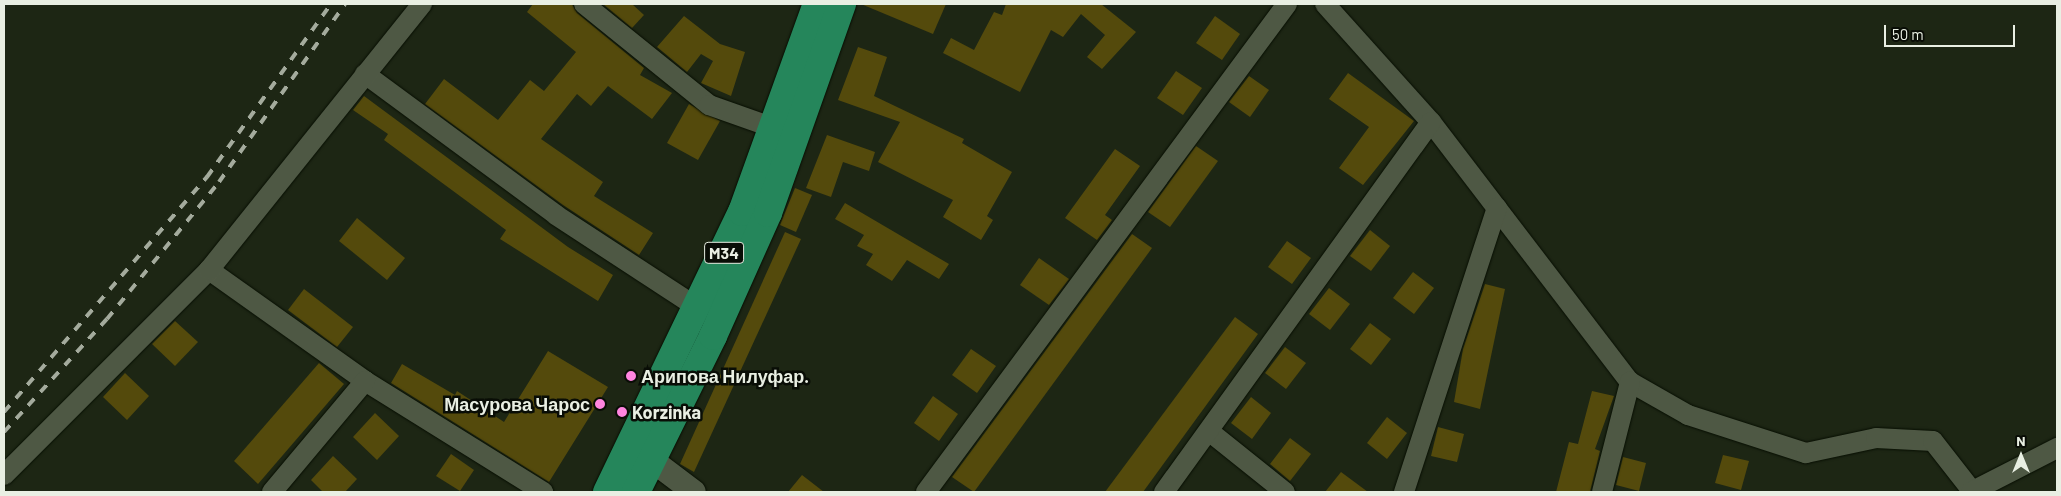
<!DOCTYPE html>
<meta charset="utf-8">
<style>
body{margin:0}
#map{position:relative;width:2061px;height:496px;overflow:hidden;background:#1d2614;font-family:Barlow,sans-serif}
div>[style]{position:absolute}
.building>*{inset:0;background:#544a0c}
.roads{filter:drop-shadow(0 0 1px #070e02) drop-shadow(0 0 1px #070e02)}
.minor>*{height:20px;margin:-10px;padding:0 10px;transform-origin:10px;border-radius:10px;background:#4e5844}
.tertiary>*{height:24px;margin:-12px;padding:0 12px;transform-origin:12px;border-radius:12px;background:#4e5844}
.primary>*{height:28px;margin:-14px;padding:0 14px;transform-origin:14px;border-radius:14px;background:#25865b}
.rail>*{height:4px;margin-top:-2px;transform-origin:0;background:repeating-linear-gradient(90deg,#a4ab9d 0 9px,transparent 0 18px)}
.dots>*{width:14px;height:14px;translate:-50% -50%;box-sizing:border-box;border:2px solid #090d06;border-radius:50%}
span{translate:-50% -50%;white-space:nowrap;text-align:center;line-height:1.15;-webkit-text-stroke:5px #090d06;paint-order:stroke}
.shield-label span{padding:1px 4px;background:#090d06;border:1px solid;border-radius:4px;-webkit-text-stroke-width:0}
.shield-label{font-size:16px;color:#e9efe3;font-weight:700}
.poi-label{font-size:18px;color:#e9efe3;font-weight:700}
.left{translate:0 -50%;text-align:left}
.right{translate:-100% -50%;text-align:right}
.frame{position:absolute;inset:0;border:5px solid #e9efe3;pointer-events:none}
.north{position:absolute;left:1996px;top:431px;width:50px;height:50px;-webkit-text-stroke:4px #090d06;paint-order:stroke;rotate:0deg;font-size:14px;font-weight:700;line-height:20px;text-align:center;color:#e9efe3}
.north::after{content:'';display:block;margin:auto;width:18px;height:22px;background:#e9efe3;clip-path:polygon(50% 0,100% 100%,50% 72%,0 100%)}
.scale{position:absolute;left:1884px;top:25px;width:131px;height:22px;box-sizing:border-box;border:2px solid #e9efe3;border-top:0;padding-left:6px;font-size:15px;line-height:18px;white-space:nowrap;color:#e9efe3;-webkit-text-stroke:4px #090d06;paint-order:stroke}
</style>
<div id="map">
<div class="building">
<div style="clip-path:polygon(533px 4px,572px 4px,577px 13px,644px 68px,640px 75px,672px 93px,652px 119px,608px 86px,591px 106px,577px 94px,541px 139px,603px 182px,594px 196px,653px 233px,639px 255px,563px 205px,425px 104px,444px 79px,498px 120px,530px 80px,544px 91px,576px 52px,527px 12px)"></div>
<div style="clip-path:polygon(603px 4px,632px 4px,644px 15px,632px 28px)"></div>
<div style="clip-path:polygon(861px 4px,946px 4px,933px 34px)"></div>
<div style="clip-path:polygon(1006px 4px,1101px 4px,1136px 32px,1102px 69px,1087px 57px,1105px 35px,1081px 14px,1063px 37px,1051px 30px,1020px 92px,943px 53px,951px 38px,974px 50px,994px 12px,1002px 15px)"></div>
<div style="clip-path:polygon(684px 16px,720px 44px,745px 52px,731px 96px,701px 83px,713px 61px,701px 54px,687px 72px,657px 47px)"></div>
<div style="clip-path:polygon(1215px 16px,1240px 34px,1222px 60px,1196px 43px)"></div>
<div style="clip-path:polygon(858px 47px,887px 57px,874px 96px,964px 139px,962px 143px,1012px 172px,987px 216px,993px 220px,981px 240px,943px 217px,953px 200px,878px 162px,900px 122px,838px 100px)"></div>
<div style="clip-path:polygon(1176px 71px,1202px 88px,1183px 115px,1157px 98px)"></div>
<div style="clip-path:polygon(1348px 73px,1414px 121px,1363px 185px,1339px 168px,1369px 127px,1329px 99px)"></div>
<div style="clip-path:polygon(1249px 76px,1269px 90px,1250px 117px,1229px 102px)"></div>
<div style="clip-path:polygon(364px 96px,568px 247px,613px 275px,598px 301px,500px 239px,506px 230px,384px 140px,388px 134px,353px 110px)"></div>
<div style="clip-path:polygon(689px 104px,720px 121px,698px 160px,667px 143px)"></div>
<div style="clip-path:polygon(827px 135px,875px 152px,869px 171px,843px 162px,831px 197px,806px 188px)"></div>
<div style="clip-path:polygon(1196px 146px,1218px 161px,1170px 227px,1148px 212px)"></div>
<div style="clip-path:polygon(1115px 149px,1140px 166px,1105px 215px,1112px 220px,1097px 240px,1065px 218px)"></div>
<div style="clip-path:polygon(795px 188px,812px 195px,796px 232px,780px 225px)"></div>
<div style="clip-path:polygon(845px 203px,949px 264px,939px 279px,907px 260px,892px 281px,866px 265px,873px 254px,857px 246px,864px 235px,835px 219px)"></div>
<div style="clip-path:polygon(357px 218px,405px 258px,387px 280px,339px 241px)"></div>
<div style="clip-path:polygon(1370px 230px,1390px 246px,1371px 271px,1350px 256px)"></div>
<div style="clip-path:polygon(785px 232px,801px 239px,694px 472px,680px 464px)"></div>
<div style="clip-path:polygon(1132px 234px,1152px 248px,974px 492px,952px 477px)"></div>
<div style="clip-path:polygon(1287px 241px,1311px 258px,1292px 284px,1268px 267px)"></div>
<div style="clip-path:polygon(1039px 258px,1069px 279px,1049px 305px,1020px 285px)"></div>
<div style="clip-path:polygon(1413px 272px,1434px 288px,1414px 314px,1393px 298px)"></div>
<div style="clip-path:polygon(1485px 284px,1505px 289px,1480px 409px,1454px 402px,1463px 349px)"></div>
<div style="clip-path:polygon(1329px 288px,1350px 304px,1330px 330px,1309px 314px)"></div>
<div style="clip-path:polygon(304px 289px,353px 327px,337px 347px,288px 310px)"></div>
<div style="clip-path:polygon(1235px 317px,1258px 334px,1143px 492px,1105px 492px)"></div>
<div style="clip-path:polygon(175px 321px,198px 342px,175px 366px,152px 344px)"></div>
<div style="clip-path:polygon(1370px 323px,1391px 339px,1371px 365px,1350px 349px)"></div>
<div style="clip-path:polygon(1285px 347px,1306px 363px,1286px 389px,1265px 373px)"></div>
<div style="clip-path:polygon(971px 349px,996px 366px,977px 393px,952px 375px)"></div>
<div style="clip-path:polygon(548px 351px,608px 387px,549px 482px,391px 383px,402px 364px,455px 395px,457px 391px,504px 422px)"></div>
<div style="clip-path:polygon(319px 363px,344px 384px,258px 484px,234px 461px)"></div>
<div style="clip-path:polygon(125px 373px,149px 396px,127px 420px,103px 397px)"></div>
<div style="clip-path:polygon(1592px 391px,1614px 396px,1595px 449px,1600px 451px,1590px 492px,1556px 492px,1569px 442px,1578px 444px)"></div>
<div style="clip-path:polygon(933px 396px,958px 414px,939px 441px,914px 423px)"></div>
<div style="clip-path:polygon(1251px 397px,1271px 413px,1252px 439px,1231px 423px)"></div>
<div style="clip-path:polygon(375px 413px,399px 436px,377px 460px,353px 437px)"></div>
<div style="clip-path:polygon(1387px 417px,1407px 433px,1387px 459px,1367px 443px)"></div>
<div style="clip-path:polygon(1438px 427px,1464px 434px,1457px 462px,1431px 456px)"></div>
<div style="clip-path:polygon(1290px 438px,1311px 454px,1290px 481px,1270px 464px)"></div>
<div style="clip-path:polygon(451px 454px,474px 470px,460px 491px,436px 476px)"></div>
<div style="clip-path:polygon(1723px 455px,1749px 461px,1741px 490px,1715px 483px)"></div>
<div style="clip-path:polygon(333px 456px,357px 479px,345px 492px,323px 492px,311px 480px)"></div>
<div style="clip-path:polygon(1623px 457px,1646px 463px,1639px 491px,1616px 485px)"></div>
<div style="clip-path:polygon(1341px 472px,1368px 492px,1325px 492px)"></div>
<div style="clip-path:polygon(802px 475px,824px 492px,788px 492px)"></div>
</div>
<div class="roads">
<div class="minor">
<div style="left:584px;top:4px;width:161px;rotate:38.9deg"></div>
<div style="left:709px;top:105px;width:69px;rotate:19.5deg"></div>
<div style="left:1325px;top:4px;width:159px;rotate:48.1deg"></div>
<div style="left:1431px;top:122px;width:327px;rotate:52.6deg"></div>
<div style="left:1630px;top:382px;width:67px;rotate:29.6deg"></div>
<div style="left:1688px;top:415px;width:124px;rotate:17.9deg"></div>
<div style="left:1806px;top:453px;width:72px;rotate:-12.1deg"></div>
<div style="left:1876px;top:438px;width:57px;rotate:3deg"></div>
<div style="left:1933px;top:441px;width:63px;rotate:52deg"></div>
<div style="left:365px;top:74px;width:237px;rotate:36.4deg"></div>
<div style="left:556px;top:215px;width:170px;rotate:33.2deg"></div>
<div style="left:209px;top:270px;width:191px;rotate:35.4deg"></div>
<div style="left:365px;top:381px;width:210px;rotate:31.9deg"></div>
<div style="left:1210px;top:432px;width:96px;rotate:38.7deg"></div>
<div style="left:4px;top:475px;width:290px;rotate:-45deg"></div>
<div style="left:209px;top:270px;width:341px;rotate:-51.3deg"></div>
<div style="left:272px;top:492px;width:145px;rotate:-50deg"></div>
<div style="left:926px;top:492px;width:607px;rotate:-53.51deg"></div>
<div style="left:1164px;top:492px;width:456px;rotate:-54.2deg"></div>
<div style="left:1404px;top:492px;width:299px;rotate:-71.9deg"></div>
<div style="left:1602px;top:492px;width:114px;rotate:-75.7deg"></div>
<div style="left:1971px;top:492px;width:97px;rotate:-27.1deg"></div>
</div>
<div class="tertiary">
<div style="left:653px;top:461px;width:51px;rotate:37.1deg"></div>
</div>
<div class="primary">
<div style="left:607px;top:492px;width:311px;rotate:-64.3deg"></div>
<div style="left:742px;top:212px;width:221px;rotate:-70.2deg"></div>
<div style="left:636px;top:492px;width:174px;rotate:-63.7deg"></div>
<div style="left:713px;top:336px;width:135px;rotate:-65.9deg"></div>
<div style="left:768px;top:213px;width:222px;rotate:-70.5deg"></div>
</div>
</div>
<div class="rail">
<div style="left:4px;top:412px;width:311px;rotate:-49.2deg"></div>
<div style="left:207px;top:177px;width:213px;rotate:-54.4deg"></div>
<div style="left:4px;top:432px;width:153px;rotate:-47.7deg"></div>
<div style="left:107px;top:319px;width:177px;rotate:-50.7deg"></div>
<div style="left:219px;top:182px;width:218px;rotate:-54.7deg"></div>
</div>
<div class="dots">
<div style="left:631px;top:376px;background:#ff85df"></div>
<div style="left:600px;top:404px;background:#ff85df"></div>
<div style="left:622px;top:412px;background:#ff85df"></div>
</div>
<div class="shield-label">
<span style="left:724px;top:253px">M34</span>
</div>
<div class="poi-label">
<span class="left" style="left:641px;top:376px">Арипова Нилуфар.</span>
<span class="right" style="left:590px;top:404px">Масурова Чарос</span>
<span class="left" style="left:632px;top:412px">Korzinka</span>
</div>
<div class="frame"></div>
<div class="north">N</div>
<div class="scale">50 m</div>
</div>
